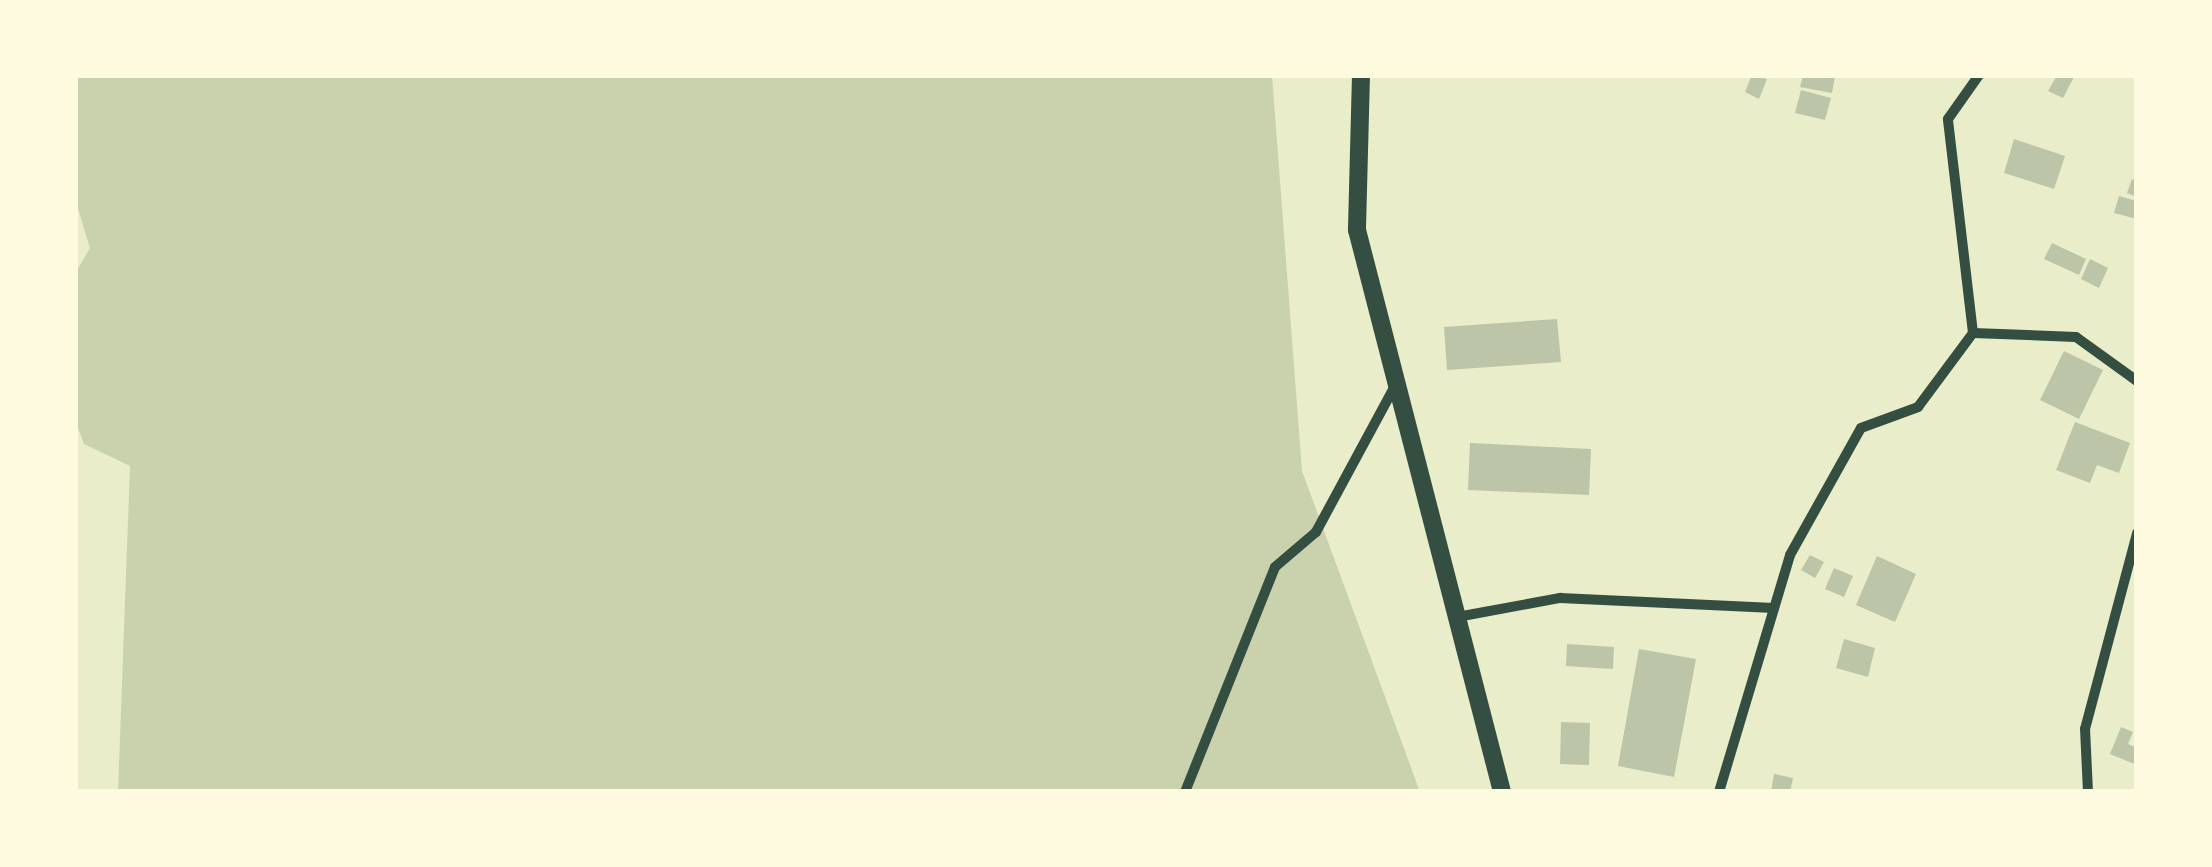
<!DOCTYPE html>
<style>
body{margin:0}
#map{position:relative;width:2212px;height:867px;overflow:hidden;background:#e9edc9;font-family:"IBM Plex Sans",sans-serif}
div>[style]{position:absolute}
.green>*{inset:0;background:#cad2ad}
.building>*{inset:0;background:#bcc5a7}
.minor>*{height:10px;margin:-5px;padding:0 5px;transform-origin:5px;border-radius:5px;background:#344e41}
.tertiary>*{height:18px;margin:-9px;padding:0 9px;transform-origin:9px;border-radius:9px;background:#344e41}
span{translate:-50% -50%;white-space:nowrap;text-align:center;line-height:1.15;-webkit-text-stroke:9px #fefae0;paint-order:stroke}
.frame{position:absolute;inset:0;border:78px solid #fefae0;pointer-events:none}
</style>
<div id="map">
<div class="green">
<div style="clip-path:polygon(75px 75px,1272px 75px,1302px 471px,1420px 792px,118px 792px,130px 466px,84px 444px,75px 420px,75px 274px,90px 248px,75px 199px)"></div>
</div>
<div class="building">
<div style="clip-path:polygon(1752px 75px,1767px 79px,1759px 99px,1745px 92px)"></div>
<div style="clip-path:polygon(1803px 75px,1835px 76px,1832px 93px,1800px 87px)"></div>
<div style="clip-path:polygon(2057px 75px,2075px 75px,2063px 98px,2048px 91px)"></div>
<div style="clip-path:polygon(1801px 90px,1831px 98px,1825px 120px,1795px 113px)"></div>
<div style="clip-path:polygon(2014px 139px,2065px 156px,2054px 189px,2004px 173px)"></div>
<div style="clip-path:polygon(2132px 179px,2137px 181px,2137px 197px,2127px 193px)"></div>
<div style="clip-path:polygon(2119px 196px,2137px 201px,2137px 219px,2114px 213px)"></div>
<div style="clip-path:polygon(2052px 243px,2086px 259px,2079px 275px,2044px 259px)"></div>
<div style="clip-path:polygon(2090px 259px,2108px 268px,2099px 288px,2081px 279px)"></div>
<div style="clip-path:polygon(1557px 319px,1561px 362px,1447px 370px,1444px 327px)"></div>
<div style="clip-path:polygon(2064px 351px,2103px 370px,2079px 419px,2040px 400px)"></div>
<div style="clip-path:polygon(2075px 422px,2130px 443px,2119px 473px,2097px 465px,2090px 483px,2056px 470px)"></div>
<div style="clip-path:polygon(1470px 443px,1591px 449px,1589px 495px,1468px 490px)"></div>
<div style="clip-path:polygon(1810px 555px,1824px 562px,1815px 578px,1801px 570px)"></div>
<div style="clip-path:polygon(1877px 556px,1916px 574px,1895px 622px,1856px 605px)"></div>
<div style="clip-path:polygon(1834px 568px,1853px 576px,1844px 597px,1825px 589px)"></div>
<div style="clip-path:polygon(1844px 639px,1875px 648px,1868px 677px,1836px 668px)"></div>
<div style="clip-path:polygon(1567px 644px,1614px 647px,1613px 669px,1566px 666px)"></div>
<div style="clip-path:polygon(1639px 649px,1696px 659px,1674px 777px,1618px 766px)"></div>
<div style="clip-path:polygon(1561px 722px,1590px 723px,1589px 765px,1560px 764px)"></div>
<div style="clip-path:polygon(2121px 727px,2133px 732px,2128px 744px,2137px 748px,2137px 765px,2110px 754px)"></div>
<div style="clip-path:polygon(1774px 774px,1793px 778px,1790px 792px,1771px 792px)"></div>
</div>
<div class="minor">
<div style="left:1973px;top:333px;width:103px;rotate:2.2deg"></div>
<div style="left:2076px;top:337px;width:75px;rotate:35.8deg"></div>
<div style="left:1457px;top:617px;width:105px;rotate:-10.5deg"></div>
<div style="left:1560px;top:598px;width:214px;rotate:2.7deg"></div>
<div style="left:1185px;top:792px;width:242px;rotate:-68.2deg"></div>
<div style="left:1275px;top:567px;width:54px;rotate:-40.5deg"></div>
<div style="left:1316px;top:532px;width:168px;rotate:-61.6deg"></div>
<div style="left:1719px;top:792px;width:247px;rotate:-73.3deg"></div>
<div style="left:1790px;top:555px;width:145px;rotate:-60.8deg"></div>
<div style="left:1861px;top:428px;width:61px;rotate:-20.2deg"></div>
<div style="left:1918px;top:407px;width:92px;rotate:-53.4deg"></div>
<div style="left:1973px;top:333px;width:215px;rotate:-96.7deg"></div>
<div style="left:1948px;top:119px;width:54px;rotate:-54.8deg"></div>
<div style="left:2088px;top:792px;width:63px;rotate:-92.7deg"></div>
<div style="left:2085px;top:729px;width:203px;rotate:-75.1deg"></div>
</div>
<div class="tertiary">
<div style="left:1361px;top:75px;width:155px;rotate:91.5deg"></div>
<div style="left:1357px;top:230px;width:580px;rotate:75.53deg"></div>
</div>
<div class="frame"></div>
</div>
